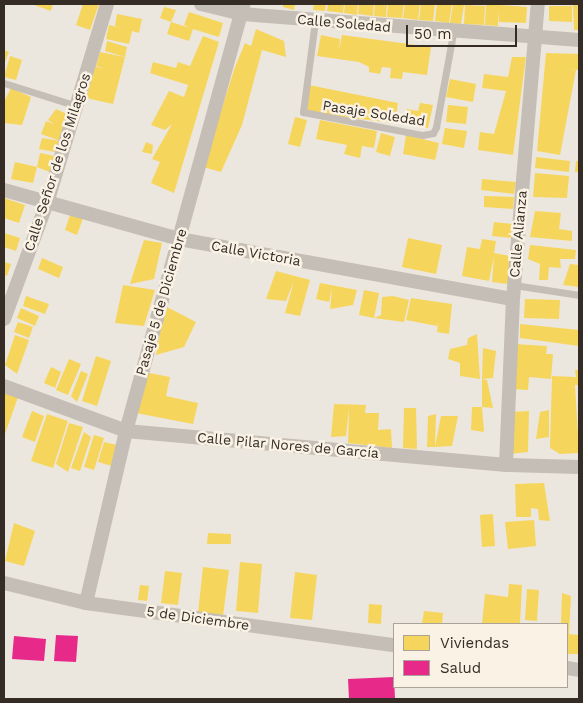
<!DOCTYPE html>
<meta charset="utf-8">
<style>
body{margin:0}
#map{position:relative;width:583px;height:703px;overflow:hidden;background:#ece7de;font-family:"Work Sans",sans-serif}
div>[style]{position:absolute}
.homes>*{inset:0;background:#f6d55c}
.health>*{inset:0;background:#e7298a}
.service>*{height:7px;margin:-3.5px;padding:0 3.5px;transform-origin:3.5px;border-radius:3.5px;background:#c4beb7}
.minor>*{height:14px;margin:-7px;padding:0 7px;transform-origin:7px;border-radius:7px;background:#c4beb7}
span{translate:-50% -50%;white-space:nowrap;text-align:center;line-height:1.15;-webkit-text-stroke:5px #faf2e4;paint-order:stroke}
.street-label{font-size:14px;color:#352c26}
.frame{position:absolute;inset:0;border:5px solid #352c26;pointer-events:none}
.legend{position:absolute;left:393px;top:623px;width:175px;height:65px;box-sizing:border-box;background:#faf2e4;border:1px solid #aba398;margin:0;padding:6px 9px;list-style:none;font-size:15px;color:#352c26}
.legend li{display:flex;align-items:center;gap:10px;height:25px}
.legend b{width:25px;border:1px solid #aba398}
.scale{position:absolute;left:406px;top:25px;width:111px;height:22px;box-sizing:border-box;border:2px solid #352c26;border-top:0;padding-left:6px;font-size:15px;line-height:18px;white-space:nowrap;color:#352c26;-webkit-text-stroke:4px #faf2e4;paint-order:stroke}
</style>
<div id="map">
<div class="homes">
<div style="clip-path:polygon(31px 4px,53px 4px,51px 11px)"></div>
<div style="clip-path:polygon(83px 4px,99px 4px,90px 30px,76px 25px)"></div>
<div style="clip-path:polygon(283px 4px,295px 4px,294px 10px,283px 7px)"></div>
<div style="clip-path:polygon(314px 4px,326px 4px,325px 11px,313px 10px)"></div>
<div style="clip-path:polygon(328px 4px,344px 4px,343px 13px,327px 11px)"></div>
<div style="clip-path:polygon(345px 4px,358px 4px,357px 15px,344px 13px)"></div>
<div style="clip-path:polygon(359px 4px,374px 4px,373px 16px,358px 14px)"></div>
<div style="clip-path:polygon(375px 4px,387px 4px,386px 17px,374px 16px)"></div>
<div style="clip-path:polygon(388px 4px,404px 4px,402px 18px,387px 17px)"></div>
<div style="clip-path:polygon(405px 4px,420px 4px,418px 20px,403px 18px)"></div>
<div style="clip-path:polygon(421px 4px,435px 4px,433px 21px,419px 20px)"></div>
<div style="clip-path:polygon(437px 4px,452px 4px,449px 23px,435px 21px)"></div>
<div style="clip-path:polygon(453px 4px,464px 5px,461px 24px,450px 23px)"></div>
<div style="clip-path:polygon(486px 4px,527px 7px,526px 23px,499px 22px,499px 10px,498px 26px,485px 25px)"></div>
<div style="clip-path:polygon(573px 4px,579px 4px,579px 30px,574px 30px)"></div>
<div style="clip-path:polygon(465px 5px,485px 6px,484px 25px,464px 24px)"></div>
<div style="clip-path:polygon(549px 6px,572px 6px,572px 22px,549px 21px)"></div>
<div style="clip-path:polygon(164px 7px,176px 10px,171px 22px,190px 28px,184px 25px,189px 12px,223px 23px,219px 37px,193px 29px,189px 41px,167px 34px,171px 22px,160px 18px)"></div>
<div style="clip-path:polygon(117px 14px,142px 19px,139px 33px,132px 31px,129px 44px,106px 39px,109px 25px,122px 28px,115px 26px)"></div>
<div style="clip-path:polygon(256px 29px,284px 41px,286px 57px,262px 50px,242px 125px,221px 172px,203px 167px,235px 67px,245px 43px,251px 46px)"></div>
<div style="clip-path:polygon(321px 35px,340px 39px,339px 50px,342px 35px,431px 47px,427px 75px,403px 72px,402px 79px,390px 78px,391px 68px,382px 67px,380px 74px,369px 72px,369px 67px,359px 62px,317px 56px)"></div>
<div style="clip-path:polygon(203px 36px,219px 42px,174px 193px,151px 183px,160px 162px,152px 159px,172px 124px,165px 130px,151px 125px,169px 91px,184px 97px,188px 85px,150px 73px,153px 62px,176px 68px,178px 62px,190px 66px)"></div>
<div style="clip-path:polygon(107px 41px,127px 47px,125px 57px,105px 51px)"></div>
<div style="clip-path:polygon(4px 50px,9px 52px,4px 65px)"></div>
<div style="clip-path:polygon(100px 52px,125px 57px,113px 104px,86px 98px,92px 66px,105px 69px,96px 66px)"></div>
<div style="clip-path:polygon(546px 53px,579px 54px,579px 70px,563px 69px,576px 70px,560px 155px,537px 151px)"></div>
<div style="clip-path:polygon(10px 56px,22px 60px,16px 80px,4px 77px)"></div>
<div style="clip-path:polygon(512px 57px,526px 57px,513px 155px,478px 150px,480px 132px,494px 134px,506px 91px,482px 88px,484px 74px,508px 77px)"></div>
<div style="clip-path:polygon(450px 79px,476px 84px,473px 102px,446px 97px)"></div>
<div style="clip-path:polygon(309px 85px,398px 103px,395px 123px,306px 113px)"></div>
<div style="clip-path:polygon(11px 88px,31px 97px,22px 125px,4px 123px,4px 102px)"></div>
<div style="clip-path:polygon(420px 103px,433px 105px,428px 128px,404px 125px,407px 109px,418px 111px)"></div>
<div style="clip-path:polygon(448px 105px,468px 107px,466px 124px,446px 122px)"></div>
<div style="clip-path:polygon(56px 109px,69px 115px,60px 141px,55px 152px,39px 149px,42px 138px,60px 141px,41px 134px,46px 121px,54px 124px,48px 120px)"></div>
<div style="clip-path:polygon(295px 117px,307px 120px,300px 147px,288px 144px)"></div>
<div style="clip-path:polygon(320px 120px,377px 131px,374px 148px,362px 146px,360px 158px,344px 154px,347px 145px,316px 139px)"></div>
<div style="clip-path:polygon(445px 128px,467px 131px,464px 148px,442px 144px)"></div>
<div style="clip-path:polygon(381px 133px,395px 137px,390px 156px,376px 152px)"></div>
<div style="clip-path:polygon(406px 135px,439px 143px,435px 160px,403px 154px)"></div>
<div style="clip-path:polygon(146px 142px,153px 145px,152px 154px,142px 152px)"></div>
<div style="clip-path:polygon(40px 153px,55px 156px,52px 173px,37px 167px)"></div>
<div style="clip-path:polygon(536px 157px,570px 161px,569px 172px,535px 168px)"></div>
<div style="clip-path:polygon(576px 161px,579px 161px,579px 172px,575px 172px)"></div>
<div style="clip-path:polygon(15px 162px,37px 167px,33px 183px,11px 179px)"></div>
<div style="clip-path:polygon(535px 173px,569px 176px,567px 198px,533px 197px)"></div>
<div style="clip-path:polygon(482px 179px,516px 182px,514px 194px,481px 190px)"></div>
<div style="clip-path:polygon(484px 196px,514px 197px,513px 209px,484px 207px)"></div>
<div style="clip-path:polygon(4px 198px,25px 205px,19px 223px,4px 218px)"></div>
<div style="clip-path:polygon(535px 211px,561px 213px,559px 229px,572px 231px,572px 241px,530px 237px)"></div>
<div style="clip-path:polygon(70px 215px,83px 218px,77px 235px,65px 230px)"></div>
<div style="clip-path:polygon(494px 222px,513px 224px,512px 238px,492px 236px)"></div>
<div style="clip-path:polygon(4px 233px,20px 238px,16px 251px,4px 247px)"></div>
<div style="clip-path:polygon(408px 238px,442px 245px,436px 274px,402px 267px)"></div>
<div style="clip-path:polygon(482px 239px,496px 241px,494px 253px,510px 256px,508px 284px,492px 282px,494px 256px,489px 281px,462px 276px,467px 247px,480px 249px)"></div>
<div style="clip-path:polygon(144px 240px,162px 243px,154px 279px,130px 284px)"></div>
<div style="clip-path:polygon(530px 245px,576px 250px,575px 259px,560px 259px,561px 268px,549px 267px,548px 280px,539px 280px,540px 264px,528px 259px)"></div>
<div style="clip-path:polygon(42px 258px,63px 267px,59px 278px,38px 269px)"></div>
<div style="clip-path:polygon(4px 262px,11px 264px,7px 276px,4px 274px)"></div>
<div style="clip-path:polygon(570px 264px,579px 265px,579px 287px,563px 285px)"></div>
<div style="clip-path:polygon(276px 271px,310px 280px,300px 316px,285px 313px,294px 281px,286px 301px,266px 299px)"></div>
<div style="clip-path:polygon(320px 283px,357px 290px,353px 305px,330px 309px,332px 288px,329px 302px,316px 299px)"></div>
<div style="clip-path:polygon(123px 285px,155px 290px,144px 326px,115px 323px)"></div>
<div style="clip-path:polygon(364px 290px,379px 293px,374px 318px,359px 315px)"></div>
<div style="clip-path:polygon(26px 296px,49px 304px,45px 314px,23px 306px)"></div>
<div style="clip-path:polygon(393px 296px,409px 300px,404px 322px,374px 318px,381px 315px,382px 297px)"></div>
<div style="clip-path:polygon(411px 298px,452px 304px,449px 334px,437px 332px,438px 321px,437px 326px,406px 320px)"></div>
<div style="clip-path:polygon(525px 299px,560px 300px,559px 319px,524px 318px)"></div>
<div style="clip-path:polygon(165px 306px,196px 322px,184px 347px,156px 355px)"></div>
<div style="clip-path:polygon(21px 308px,39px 316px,35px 326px,17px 318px)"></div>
<div style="clip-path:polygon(18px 322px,33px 327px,29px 338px,14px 332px)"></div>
<div style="clip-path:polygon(520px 324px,579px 330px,579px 346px,520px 338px)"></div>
<div style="clip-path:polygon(477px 334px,480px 379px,460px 376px,460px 363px,448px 359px,450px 349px,467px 345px,468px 338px)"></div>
<div style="clip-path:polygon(15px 335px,29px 340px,17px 374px,5px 365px)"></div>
<div style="clip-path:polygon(515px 344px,547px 346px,546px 354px,553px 354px,551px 379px,529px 377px,528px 390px,511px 389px)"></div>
<div style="clip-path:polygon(483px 348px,496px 351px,493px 378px,482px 379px)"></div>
<div style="clip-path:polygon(96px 356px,111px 361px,97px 406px,82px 401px)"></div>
<div style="clip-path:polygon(69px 359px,81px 364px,68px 395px,56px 390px)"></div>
<div style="clip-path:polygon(51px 367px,61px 372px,55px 388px,44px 383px)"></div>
<div style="clip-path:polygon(575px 370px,579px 370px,579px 385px,575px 385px,579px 453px,560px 454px,550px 448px,552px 376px,576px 377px)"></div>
<div style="clip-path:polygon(81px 371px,88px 374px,77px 402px,71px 396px)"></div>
<div style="clip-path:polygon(144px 372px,170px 377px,166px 396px,198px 403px,193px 424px,136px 413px)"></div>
<div style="clip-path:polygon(482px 379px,487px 380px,493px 408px,482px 407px)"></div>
<div style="clip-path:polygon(4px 392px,18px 397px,4px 437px)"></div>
<div style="clip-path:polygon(334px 404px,366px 405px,365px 413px,379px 413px,378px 430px,391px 429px,392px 448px,348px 443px,349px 408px,346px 436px,331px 437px)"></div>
<div style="clip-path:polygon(472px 407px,482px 407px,484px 432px,471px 430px)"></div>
<div style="clip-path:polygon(404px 408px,416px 408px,417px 449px,403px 448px)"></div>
<div style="clip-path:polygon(549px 410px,549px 437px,536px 439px,540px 412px)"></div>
<div style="clip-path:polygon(32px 411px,44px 416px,35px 442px,22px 437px)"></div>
<div style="clip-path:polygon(529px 411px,528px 452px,510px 454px,512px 412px)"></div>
<div style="clip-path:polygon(47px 414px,68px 421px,53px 468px,31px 461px)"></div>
<div style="clip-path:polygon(436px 414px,435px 447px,441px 416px,458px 416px,452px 446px,435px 447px,427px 447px,428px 416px)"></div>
<div style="clip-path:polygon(69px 423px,83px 427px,68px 472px,56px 464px)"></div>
<div style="clip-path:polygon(84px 432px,91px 437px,80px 471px,71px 468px)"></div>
<div style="clip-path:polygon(94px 435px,104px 438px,94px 470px,84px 467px)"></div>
<div style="clip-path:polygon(104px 442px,117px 445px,112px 466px,98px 462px)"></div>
<div style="clip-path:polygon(544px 483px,550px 521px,539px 520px,538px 509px,531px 508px,531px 517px,516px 517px,515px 484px)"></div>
<div style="clip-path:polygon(493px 514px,495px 546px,482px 547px,480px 515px)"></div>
<div style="clip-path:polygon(534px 520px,536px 546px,508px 549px,505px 522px)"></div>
<div style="clip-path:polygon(14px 523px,35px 531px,24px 566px,5px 561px)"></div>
<div style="clip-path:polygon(208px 533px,231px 534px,231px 544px,207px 544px)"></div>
<div style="clip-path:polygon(240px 562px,262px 564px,258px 613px,236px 611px)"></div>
<div style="clip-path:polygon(203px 567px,229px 570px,223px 616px,198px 613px)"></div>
<div style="clip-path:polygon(165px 571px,182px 573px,178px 605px,161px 603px)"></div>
<div style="clip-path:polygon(295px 572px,317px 575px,312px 620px,290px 618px)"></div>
<div style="clip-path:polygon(509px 584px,522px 585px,520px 624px,482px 624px,485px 594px,508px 597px)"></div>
<div style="clip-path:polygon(140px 585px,149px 586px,147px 601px,138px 600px)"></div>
<div style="clip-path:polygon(527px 589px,539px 590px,537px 621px,525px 620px)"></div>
<div style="clip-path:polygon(562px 593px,571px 596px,569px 634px,579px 635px,579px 654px,568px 654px,567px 624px,561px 624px)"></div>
<div style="clip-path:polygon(369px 604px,382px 605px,381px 624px,368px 623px)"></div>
<div style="clip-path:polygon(424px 611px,443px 613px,442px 624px,422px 624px)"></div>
</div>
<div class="health">
<div style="clip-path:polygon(56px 635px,78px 636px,76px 662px,54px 661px)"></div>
<div style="clip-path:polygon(14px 636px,46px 639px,44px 661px,12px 659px)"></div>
<div style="clip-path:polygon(394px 677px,395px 699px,349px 699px,348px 679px)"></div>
</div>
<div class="service">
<div style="left:315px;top:21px;width:92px;rotate:97.5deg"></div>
<div style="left:303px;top:112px;width:121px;rotate:10.9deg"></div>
<div style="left:422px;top:135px;width:11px;rotate:-10deg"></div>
<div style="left:433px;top:133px;width:7px;rotate:-63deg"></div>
<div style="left:436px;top:127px;width:96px;rotate:-79.7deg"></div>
<div style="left:4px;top:83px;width:77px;rotate:17.5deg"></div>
<div style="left:514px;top:285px;width:66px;rotate:8.7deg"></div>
</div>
<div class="minor">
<div style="left:201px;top:4px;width:42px;rotate:13.7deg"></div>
<div style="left:242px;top:14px;width:338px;rotate:4.4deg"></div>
<div style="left:4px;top:190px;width:182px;rotate:15.6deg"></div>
<div style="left:179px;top:239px;width:339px;rotate:10.2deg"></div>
<div style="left:4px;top:319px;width:124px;rotate:-69.7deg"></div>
<div style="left:47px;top:203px;width:208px;rotate:-73.2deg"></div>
<div style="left:4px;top:386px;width:130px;rotate:20.2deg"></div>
<div style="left:126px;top:431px;width:382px;rotate:5.1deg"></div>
<div style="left:506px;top:465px;width:73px;rotate:1.6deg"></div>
<div style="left:506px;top:465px;width:166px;rotate:-87.6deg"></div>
<div style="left:513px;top:299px;width:296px;rotate:-85.2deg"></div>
<div style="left:4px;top:583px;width:84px;rotate:13.7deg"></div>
<div style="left:86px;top:603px;width:311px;rotate:7.8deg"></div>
<div style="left:86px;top:603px;width:177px;rotate:-76.9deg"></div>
<div style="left:126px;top:431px;width:443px;rotate:-74.6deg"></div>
<div style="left:567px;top:668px;width:12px;rotate:9deg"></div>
</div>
<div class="street-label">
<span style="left:344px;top:23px;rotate:5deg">Calle Soledad</span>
<span style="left:374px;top:113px;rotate:9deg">Pasaje Soledad</span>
<span style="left:57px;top:162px;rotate:-72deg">Calle Señor de los Milagros</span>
<span style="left:518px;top:234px;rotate:-85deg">Calle Alianza</span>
<span style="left:256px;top:253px;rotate:10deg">Calle Victoria</span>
<span style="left:161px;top:302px;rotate:-74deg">Pasaje 5 de Diciembre</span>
<span style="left:288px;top:445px;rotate:5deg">Calle Pilar Nores de García</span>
<span style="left:198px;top:618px;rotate:8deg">5 de Diciembre</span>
</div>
<div class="frame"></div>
<ul class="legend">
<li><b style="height:14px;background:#f6d55c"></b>Viviendas</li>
<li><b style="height:14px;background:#e7298a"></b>Salud</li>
</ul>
<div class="scale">50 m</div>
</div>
